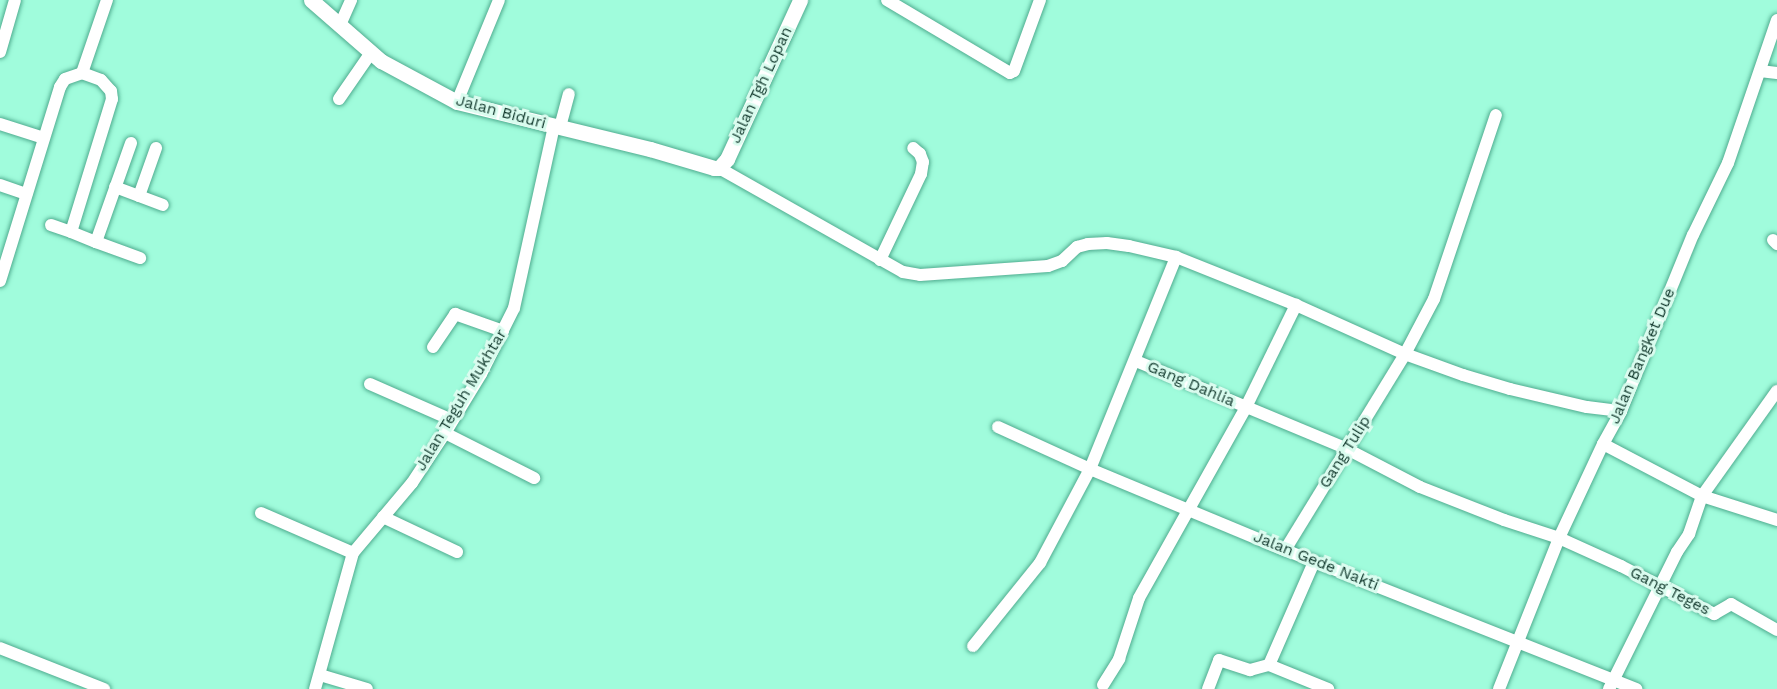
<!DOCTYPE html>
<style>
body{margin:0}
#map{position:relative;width:1777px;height:689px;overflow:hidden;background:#a0fcdc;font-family:"Work Sans",sans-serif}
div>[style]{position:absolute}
.roads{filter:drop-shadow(0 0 2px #4fac8f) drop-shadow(0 0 2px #4fac8f)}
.minor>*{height:12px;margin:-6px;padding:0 6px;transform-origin:6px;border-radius:6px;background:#fff}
.tertiary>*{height:15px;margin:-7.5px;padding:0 7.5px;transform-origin:7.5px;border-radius:7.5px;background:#fff}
span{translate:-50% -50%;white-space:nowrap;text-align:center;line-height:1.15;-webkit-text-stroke:6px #dafcef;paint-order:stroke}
.street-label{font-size:16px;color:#143b2f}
</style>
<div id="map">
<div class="roads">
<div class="minor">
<div style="left:887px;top:0;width:143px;rotate:30.7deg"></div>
<div style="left:1010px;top:73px;width:4px;rotate:-27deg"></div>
<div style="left:1014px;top:71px;width:76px;rotate:-69.9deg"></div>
<div style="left:340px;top:25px;width:27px;rotate:-66deg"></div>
<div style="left:0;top:52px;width:54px;rotate:-73.9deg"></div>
<div style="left:1760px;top:71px;width:17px;rotate:7deg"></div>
<div style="left:82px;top:73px;width:77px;rotate:-71.1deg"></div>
<div style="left:339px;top:99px;width:55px;rotate:-55.4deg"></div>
<div style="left:457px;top:102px;width:110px;rotate:-67.6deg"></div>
<div style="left:0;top:124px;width:46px;rotate:17.7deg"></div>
<div style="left:560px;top:127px;width:34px;rotate:-75deg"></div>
<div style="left:719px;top:168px;width:211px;rotate:29.5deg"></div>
<div style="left:903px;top:272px;width:17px;rotate:10deg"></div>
<div style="left:920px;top:275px;width:128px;rotate:-4deg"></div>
<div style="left:1048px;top:266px;width:15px;rotate:-20deg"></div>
<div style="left:1062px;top:261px;width:21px;rotate:-43deg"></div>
<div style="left:1077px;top:247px;width:11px;rotate:-15deg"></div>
<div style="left:1088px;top:244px;width:19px;rotate:-3deg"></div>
<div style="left:1107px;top:243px;width:22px;rotate:8deg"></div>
<div style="left:1129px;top:246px;width:48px;rotate:13.2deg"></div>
<div style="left:1176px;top:257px;width:129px;rotate:21.8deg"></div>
<div style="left:1296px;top:305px;width:120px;rotate:24.2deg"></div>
<div style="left:1405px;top:354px;width:62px;rotate:19.9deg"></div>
<div style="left:1463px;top:375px;width:49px;rotate:16.6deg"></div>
<div style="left:1510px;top:389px;width:79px;rotate:13.2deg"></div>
<div style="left:1587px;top:407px;width:34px;rotate:7deg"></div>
<div style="left:0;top:185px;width:28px;rotate:19deg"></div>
<div style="left:115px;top:187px;width:51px;rotate:20.6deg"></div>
<div style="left:139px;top:196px;width:51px;rotate:-70.5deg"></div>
<div style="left:51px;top:225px;width:21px;rotate:19deg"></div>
<div style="left:1773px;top:240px;width:6px;rotate:45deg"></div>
<div style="left:96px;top:242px;width:47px;rotate:20deg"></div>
<div style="left:880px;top:260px;width:95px;rotate:-64.5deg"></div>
<div style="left:921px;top:174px;width:12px;rotate:-81deg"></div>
<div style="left:923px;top:162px;width:9px;rotate:-111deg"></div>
<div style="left:920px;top:154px;width:9px;rotate:-139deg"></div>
<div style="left:0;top:281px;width:203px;rotate:-72.8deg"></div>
<div style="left:60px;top:87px;width:9px;rotate:-58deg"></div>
<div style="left:65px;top:79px;width:18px;rotate:-19deg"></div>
<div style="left:82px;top:73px;width:20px;rotate:20deg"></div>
<div style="left:101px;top:80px;width:15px;rotate:48deg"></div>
<div style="left:111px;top:91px;width:8px;rotate:83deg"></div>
<div style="left:112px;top:99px;width:139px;rotate:107.1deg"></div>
<div style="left:71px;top:232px;width:27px;rotate:22deg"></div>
<div style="left:96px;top:242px;width:105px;rotate:-70.5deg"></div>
<div style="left:433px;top:347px;width:40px;rotate:-56deg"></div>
<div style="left:455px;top:314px;width:51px;rotate:19.5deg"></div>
<div style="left:1136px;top:361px;width:229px;rotate:22.6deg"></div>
<div style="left:1347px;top:449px;width:82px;rotate:27.5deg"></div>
<div style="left:1420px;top:487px;width:90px;rotate:21.4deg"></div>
<div style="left:1504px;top:520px;width:58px;rotate:18.1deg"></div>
<div style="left:1559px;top:538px;width:68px;rotate:24.3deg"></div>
<div style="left:1621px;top:566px;width:105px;rotate:27.3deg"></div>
<div style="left:1714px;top:614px;width:20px;rotate:-30deg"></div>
<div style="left:1731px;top:604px;width:53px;rotate:29.5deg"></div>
<div style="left:370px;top:384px;width:90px;rotate:23.7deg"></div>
<div style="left:998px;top:427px;width:101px;rotate:24.5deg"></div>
<div style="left:1090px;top:469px;width:211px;rotate:22.6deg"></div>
<div style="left:1285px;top:550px;width:378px;rotate:21.6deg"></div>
<div style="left:445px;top:433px;width:100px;rotate:26.8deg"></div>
<div style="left:1603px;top:444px;width:112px;rotate:27.7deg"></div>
<div style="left:1702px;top:496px;width:79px;rotate:17.7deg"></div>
<div style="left:261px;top:513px;width:100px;rotate:23.5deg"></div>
<div style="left:383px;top:517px;width:82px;rotate:25.3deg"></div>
<div style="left:1285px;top:550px;width:230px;rotate:-58.5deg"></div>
<div style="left:1405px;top:354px;width:62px;rotate:-62.2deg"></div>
<div style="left:1434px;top:299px;width:194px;rotate:-71.4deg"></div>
<div style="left:973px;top:646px;width:107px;rotate:-51.1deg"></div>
<div style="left:1040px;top:563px;width:106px;rotate:-62deg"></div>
<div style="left:1090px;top:469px;width:229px;rotate:-67.9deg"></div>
<div style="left:0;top:648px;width:112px;rotate:21.5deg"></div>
<div style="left:1269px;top:665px;width:112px;rotate:-66.4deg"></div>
<div style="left:1269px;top:665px;width:64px;rotate:22.1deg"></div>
<div style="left:320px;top:675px;width:49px;rotate:16.6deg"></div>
<div style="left:1103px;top:685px;width:31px;rotate:-58deg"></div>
<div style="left:1119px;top:659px;width:64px;rotate:-71.8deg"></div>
<div style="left:1139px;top:598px;width:219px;rotate:-60.7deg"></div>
<div style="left:1246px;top:407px;width:114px;rotate:-63.9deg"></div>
<div style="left:315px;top:689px;width:141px;rotate:-74.4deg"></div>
<div style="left:353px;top:553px;width:92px;rotate:-49.9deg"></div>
<div style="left:412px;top:483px;width:60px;rotate:-56.6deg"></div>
<div style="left:445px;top:433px;width:69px;rotate:-58.6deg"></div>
<div style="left:481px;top:374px;width:74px;rotate:-63.4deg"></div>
<div style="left:514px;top:308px;width:186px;rotate:-77.6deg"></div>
<div style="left:1208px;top:689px;width:31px;rotate:-69deg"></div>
<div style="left:1219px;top:660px;width:33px;rotate:18deg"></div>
<div style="left:1250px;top:670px;width:20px;rotate:-15deg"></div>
<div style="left:1499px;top:689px;width:162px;rotate:-68.3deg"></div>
<div style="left:1559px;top:538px;width:104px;rotate:-64.9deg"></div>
<div style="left:1603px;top:444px;width:38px;rotate:-61deg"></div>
<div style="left:1621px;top:411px;width:190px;rotate:-67.8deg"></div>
<div style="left:1693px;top:235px;width:80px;rotate:-64.1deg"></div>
<div style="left:1728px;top:163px;width:151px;rotate:-71.1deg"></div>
<div style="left:1609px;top:689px;width:153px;rotate:-63.6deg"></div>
<div style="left:1677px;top:552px;width:22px;rotate:-56deg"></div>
<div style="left:1689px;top:534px;width:40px;rotate:-71.1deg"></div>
<div style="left:1702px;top:496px;width:129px;rotate:-54.5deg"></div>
</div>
<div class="tertiary">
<div style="left:311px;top:0;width:93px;rotate:41.1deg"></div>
<div style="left:381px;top:61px;width:86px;rotate:28.3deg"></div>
<div style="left:457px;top:102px;width:199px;rotate:13.7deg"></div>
<div style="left:650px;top:149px;width:67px;rotate:16.5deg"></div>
<div style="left:714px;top:168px;width:5px"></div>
<div style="left:719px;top:168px;width:12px;rotate:-48deg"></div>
<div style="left:727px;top:159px;width:175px;rotate:-65.3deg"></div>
</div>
</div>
<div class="street-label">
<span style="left:761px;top:85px;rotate:-65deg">Jalan Tgh Lopan</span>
<span style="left:501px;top:112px;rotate:15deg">Jalan Biduri</span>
<span style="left:1642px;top:356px;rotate:-67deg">Jalan Bangket Due</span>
<span style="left:1191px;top:384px;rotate:23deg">Gang Dahlia</span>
<span style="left:461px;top:400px;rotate:-59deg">Jalan Teguh Mukhtar</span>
<span style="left:1345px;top:452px;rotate:-58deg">Gang Tulip</span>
<span style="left:1316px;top:561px;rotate:22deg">Jalan Gede Nakti</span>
<span style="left:1670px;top:591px;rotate:27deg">Gang Teges</span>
</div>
</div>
